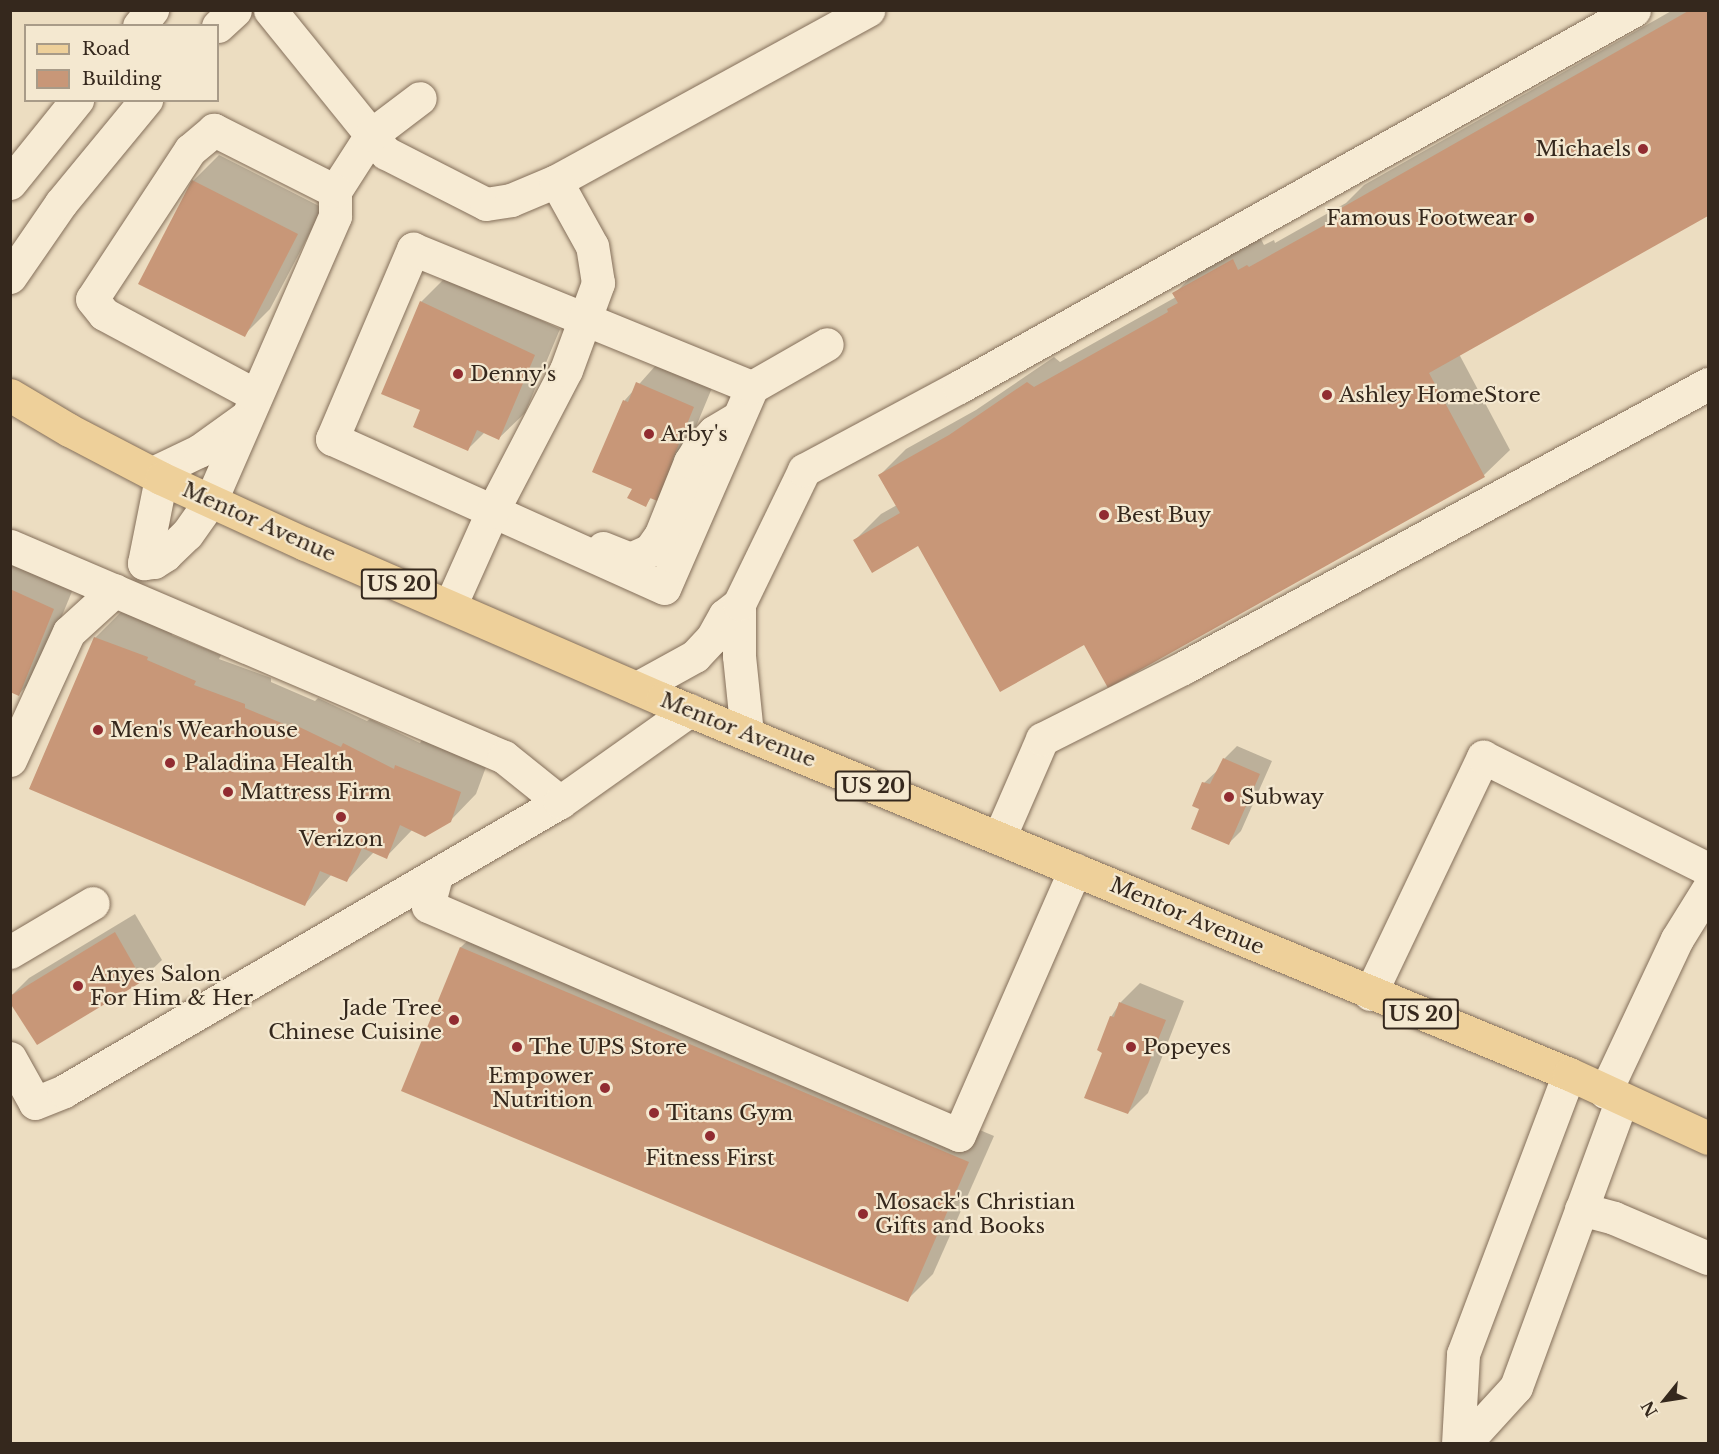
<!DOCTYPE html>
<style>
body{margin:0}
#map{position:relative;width:1719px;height:1454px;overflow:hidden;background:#ecddc1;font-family:"Libre Baskerville",serif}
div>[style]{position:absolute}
.shadow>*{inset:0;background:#0003}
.building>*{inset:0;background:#c89778}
.roads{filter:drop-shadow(0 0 2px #846f5a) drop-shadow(0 0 2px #846f5a)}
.minor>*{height:33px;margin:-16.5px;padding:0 16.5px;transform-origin:16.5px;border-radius:16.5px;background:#f7ebd4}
.major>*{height:33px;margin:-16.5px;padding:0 16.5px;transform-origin:16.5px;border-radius:16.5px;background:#eed09a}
.dots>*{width:16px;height:16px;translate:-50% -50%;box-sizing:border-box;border:3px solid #f4e8d0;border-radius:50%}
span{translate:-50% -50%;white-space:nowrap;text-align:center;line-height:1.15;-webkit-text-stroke:4.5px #f4e8d0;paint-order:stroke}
.shield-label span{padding:2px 4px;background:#f4e8d0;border:2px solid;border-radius:4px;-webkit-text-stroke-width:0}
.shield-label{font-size:20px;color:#35281d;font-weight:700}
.poi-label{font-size:21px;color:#35281d}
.right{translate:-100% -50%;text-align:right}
.left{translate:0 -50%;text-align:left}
.street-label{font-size:21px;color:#35281d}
.frame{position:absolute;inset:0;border:12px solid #35281d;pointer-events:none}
.legend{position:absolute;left:24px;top:24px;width:195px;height:78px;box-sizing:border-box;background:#f4e8d0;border:2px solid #a89b88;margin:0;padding:8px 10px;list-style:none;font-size:18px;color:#35281d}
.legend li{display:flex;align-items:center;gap:12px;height:30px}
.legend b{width:30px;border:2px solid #a89b88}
.north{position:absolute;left:1635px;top:1370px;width:60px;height:60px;-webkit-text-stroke:4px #f4e8d0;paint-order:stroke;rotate:240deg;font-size:16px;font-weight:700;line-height:24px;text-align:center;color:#35281d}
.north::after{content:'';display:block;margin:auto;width:21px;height:27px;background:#35281d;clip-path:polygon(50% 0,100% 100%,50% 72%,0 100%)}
</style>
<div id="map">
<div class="shadow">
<div style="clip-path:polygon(1673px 10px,1708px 10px,1708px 215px,1459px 354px,1510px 450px,1484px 475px,1084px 643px,919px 544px,855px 540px,881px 514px,897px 505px,880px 475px,906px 449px,976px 410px,1054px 357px,1060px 362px,1176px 297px,1174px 294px,1200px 268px,1259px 235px,1264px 245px,1274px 240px,1275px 243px,1346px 203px,1364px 185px)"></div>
<div style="clip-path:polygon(219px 155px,323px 208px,270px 309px,244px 335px,193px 181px)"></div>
<div style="clip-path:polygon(447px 276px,560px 329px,525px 413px,499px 438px,485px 432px,468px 449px,422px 410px,421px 302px)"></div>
<div style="clip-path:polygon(657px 364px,712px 388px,690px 441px,646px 505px,634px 488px,594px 472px,625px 400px)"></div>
<div style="clip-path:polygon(10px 561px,73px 589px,38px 674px,19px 694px,10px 691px)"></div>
<div style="clip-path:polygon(121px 612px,173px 631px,172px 635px,221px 655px,219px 659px,271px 678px,271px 682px,315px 701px,318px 698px,367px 721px,370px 719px,420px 743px,422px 740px,486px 767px,476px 794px,450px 821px,413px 829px,386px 857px,374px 852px,347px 880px,332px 874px,305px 904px,95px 638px)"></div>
<div style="clip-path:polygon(1237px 746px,1272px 761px,1241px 831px,1228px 844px,1200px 808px,1204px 783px,1218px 770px,1224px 759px)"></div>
<div style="clip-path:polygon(135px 914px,162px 960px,142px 979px,37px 1043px,10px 997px,29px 978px)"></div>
<div style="clip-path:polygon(487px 922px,994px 1136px,933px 1274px,907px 1300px,403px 1090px,461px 947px)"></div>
<div style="clip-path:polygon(1140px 983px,1184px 1001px,1148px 1093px,1128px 1113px,1103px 1052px,1111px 1017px,1120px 1003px)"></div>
</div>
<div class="building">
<div style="clip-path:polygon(1690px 10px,1708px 10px,1708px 216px,1429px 373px,1485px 477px,1108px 688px,1084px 645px,1000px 692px,918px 546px,872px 573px,853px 540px,900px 513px,878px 475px,949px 435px,1027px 382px,1034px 387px,1168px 312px,1167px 309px,1178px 303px,1172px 293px,1233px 259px,1238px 270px,1247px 265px,1249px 267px,1339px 217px,1336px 211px)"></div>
<div style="clip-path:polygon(192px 180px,298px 234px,245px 337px,138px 284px)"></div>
<div style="clip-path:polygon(420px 301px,535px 355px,499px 440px,477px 430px,468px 451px,413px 427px,420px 410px,381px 394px)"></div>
<div style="clip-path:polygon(636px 382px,694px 407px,672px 461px,680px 466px,660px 502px,650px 498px,646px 507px,627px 498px,632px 489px,592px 472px,623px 400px,628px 402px)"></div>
<div style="clip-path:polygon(10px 589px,54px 609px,19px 696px,10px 692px)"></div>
<div style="clip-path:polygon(94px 637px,148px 657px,147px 660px,196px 681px,194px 685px,245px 704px,245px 708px,289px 726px,291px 723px,341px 747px,343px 743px,394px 769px,395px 765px,461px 792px,451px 822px,425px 837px,400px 825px,387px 859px,362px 848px,347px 882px,320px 871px,305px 906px,29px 789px)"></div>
<div style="clip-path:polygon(1223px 758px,1260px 774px,1229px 845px,1191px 829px,1199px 809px,1192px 806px,1202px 782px,1210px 784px)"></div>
<div style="clip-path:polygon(115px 932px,143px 981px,37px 1045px,10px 1003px,10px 996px)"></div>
<div style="clip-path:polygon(460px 947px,969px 1162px,908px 1302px,401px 1091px)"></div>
<div style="clip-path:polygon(1119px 1002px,1166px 1020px,1128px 1114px,1084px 1098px,1102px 1053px,1097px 1050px,1110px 1016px,1114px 1017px)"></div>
</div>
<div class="roads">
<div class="minor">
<div style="left:270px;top:10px;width:184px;rotate:51deg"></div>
<div style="left:386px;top:153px;width:112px;rotate:27deg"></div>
<div style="left:486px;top:204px;width:25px;rotate:-9deg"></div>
<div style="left:511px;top:200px;width:49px;rotate:-22.9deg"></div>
<div style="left:556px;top:181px;width:356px;rotate:-28.7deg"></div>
<div style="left:139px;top:26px;width:21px;rotate:-51deg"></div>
<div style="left:218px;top:26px;width:23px;rotate:-43deg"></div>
<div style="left:10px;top:183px;width:107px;rotate:-51.1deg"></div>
<div style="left:335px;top:191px;width:67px;rotate:-57.3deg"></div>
<div style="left:371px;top:135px;width:61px;rotate:-37.1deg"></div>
<div style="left:10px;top:277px;width:90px;rotate:-55.4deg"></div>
<div style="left:61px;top:203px;width:134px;rotate:-50.5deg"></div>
<div style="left:752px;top:387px;width:219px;rotate:113.6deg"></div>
<div style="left:664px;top:588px;width:364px;rotate:-155.8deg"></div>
<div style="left:332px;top:439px;width:207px;rotate:-66.9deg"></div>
<div style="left:413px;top:249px;width:366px;rotate:22.2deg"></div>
<div style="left:752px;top:387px;width:86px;rotate:-29.8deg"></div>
<div style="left:153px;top:473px;width:51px;rotate:-25.6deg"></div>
<div style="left:199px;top:451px;width:57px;rotate:-35.7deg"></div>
<div style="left:161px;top:478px;width:87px;rotate:101.3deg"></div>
<div style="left:144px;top:563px;width:10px;rotate:-6deg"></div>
<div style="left:154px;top:562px;width:13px;rotate:-32deg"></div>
<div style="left:165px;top:555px;width:30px;rotate:-44deg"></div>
<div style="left:187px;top:534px;width:42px;rotate:-54.8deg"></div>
<div style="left:211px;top:500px;width:310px;rotate:-66.4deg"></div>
<div style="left:335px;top:216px;width:25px;rotate:-90deg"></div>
<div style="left:335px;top:191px;width:136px;rotate:-153.2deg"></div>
<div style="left:214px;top:130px;width:31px;rotate:140deg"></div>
<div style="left:190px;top:150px;width:178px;rotate:123.3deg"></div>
<div style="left:92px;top:299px;width:19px;rotate:51deg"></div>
<div style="left:104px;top:314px;width:171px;rotate:28.2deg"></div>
<div style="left:10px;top:546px;width:537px;rotate:23.13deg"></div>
<div style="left:504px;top:757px;width:72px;rotate:38.8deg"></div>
<div style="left:603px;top:548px;width:29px;rotate:22deg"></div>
<div style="left:630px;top:559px;width:22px;rotate:-24deg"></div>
<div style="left:650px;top:550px;width:19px;rotate:-55deg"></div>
<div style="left:661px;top:534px;width:78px;rotate:-68.1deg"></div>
<div style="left:690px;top:462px;width:15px;rotate:-58deg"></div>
<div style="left:698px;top:449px;width:23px;rotate:-47deg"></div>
<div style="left:714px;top:432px;width:26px;rotate:-31deg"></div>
<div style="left:739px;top:604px;width:52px;rotate:90deg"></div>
<div style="left:739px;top:656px;width:78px;rotate:84.1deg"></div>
<div style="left:450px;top:606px;width:103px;rotate:-65.9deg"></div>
<div style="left:492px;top:512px;width:160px;rotate:-62.5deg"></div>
<div style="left:566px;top:370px;width:93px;rotate:-69.8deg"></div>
<div style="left:598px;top:283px;width:37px;rotate:-99deg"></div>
<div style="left:592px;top:246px;width:74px;rotate:-119deg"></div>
<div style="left:637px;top:688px;width:66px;rotate:-28.9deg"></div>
<div style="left:695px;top:656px;width:25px;rotate:-47deg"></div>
<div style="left:712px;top:638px;width:26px;rotate:-61deg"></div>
<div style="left:725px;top:615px;width:18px;rotate:-38deg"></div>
<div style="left:739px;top:604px;width:149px;rotate:-64.1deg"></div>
<div style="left:804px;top:470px;width:176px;rotate:-28.2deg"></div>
<div style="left:959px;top:387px;width:773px;rotate:-29.18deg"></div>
<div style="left:10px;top:760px;width:141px;rotate:-65.3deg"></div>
<div style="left:69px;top:632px;width:62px;rotate:-42.4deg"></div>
<div style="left:999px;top:838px;width:108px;rotate:-66.5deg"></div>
<div style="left:1042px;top:739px;width:158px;rotate:-26.7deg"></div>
<div style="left:1183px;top:668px;width:597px;rotate:-28.41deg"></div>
<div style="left:436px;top:876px;width:31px;rotate:105deg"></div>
<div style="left:428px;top:906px;width:578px;rotate:23.33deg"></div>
<div style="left:959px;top:1135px;width:290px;rotate:-66.4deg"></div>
<div style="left:10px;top:952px;width:96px;rotate:-30.6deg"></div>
<div style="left:1370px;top:994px;width:263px;rotate:-64.5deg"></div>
<div style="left:1483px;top:757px;width:251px;rotate:26.5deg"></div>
<div style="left:10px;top:1058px;width:51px;rotate:60.9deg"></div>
<div style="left:35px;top:1103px;width:31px;rotate:-22deg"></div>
<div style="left:64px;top:1091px;width:574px;rotate:-30.23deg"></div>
<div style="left:560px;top:802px;width:159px;rotate:-35.3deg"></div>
<div style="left:1605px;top:1092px;width:169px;rotate:-64.8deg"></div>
<div style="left:1677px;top:939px;width:59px;rotate:-58.2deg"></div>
<div style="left:1581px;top:1209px;width:34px;rotate:15deg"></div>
<div style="left:1614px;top:1218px;width:102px;rotate:23.1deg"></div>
<div style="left:1458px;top:1444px;width:90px;rotate:-86.8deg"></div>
<div style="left:1463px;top:1354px;width:299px;rotate:-69.3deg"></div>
<div style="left:1464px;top:1444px;width:77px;rotate:-47.6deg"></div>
<div style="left:1516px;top:1387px;width:307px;rotate:-69.8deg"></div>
</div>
<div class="major">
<div style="left:10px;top:395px;width:69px;rotate:30.7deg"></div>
<div style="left:69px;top:430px;width:104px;rotate:27.6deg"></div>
<div style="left:161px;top:478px;width:158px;rotate:24.6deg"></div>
<div style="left:305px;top:544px;width:389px;rotate:23.5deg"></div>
<div style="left:662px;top:699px;width:981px;rotate:22.46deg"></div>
<div style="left:1569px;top:1074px;width:153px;rotate:24.7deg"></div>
</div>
</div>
<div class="dots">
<div style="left:1643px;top:149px;background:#912c31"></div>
<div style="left:1529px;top:218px;background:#912c31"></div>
<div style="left:458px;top:374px;background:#912c31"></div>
<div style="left:1327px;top:395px;background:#912c31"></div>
<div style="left:649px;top:434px;background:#912c31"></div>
<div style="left:1104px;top:515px;background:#912c31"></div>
<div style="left:98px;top:730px;background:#912c31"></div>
<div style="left:170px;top:763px;background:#912c31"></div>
<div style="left:228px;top:792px;background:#912c31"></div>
<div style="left:1229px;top:797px;background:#912c31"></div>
<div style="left:341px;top:817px;background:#912c31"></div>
<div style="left:78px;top:986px;background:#912c31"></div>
<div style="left:454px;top:1020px;background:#912c31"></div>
<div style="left:517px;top:1047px;background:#912c31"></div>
<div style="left:1131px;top:1047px;background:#912c31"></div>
<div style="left:605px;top:1088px;background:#912c31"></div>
<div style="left:654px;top:1113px;background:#912c31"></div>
<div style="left:710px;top:1136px;background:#912c31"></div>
<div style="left:863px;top:1214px;background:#912c31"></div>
</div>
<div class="shield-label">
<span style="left:399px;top:584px">US 20</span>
<span style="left:873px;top:786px">US 20</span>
<span style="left:1421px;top:1014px">US 20</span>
</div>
<div class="poi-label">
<span class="right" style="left:1631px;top:149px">Michaels</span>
<span class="right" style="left:1517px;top:218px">Famous Footwear</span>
<span class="left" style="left:470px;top:374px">Denny's</span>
<span class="left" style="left:1339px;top:395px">Ashley HomeStore</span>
<span class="left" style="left:661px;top:434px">Arby's</span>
<span class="left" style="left:1116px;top:515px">Best Buy</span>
<span class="left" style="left:110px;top:730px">Men's Wearhouse</span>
<span class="left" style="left:184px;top:763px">Paladina Health</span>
<span class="left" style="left:240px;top:792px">Mattress Firm</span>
<span class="left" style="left:1241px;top:797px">Subway</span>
<span style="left:341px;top:839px">Verizon</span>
<span class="left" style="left:90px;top:986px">Anyes Salon<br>For Him &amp; Her</span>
<span class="right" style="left:442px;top:1020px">Jade Tree<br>Chinese Cuisine</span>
<span class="left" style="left:529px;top:1047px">The UPS Store</span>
<span class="left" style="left:1143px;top:1047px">Popeyes</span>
<span class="right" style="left:593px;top:1088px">Empower<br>Nutrition</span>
<span class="left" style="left:666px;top:1113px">Titans Gym</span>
<span style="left:710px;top:1158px">Fitness First</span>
<span class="left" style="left:875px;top:1214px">Mosack's Christian<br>Gifts and Books</span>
</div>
<div class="street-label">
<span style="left:259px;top:522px;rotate:24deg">Mentor Avenue</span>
<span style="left:738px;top:730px;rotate:22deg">Mentor Avenue</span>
<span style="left:1187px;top:916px;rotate:23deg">Mentor Avenue</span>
</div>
<div class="frame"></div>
<ul class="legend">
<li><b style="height:8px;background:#eed09a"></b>Road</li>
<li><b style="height:16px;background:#c89778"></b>Building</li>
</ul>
<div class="north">N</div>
</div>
